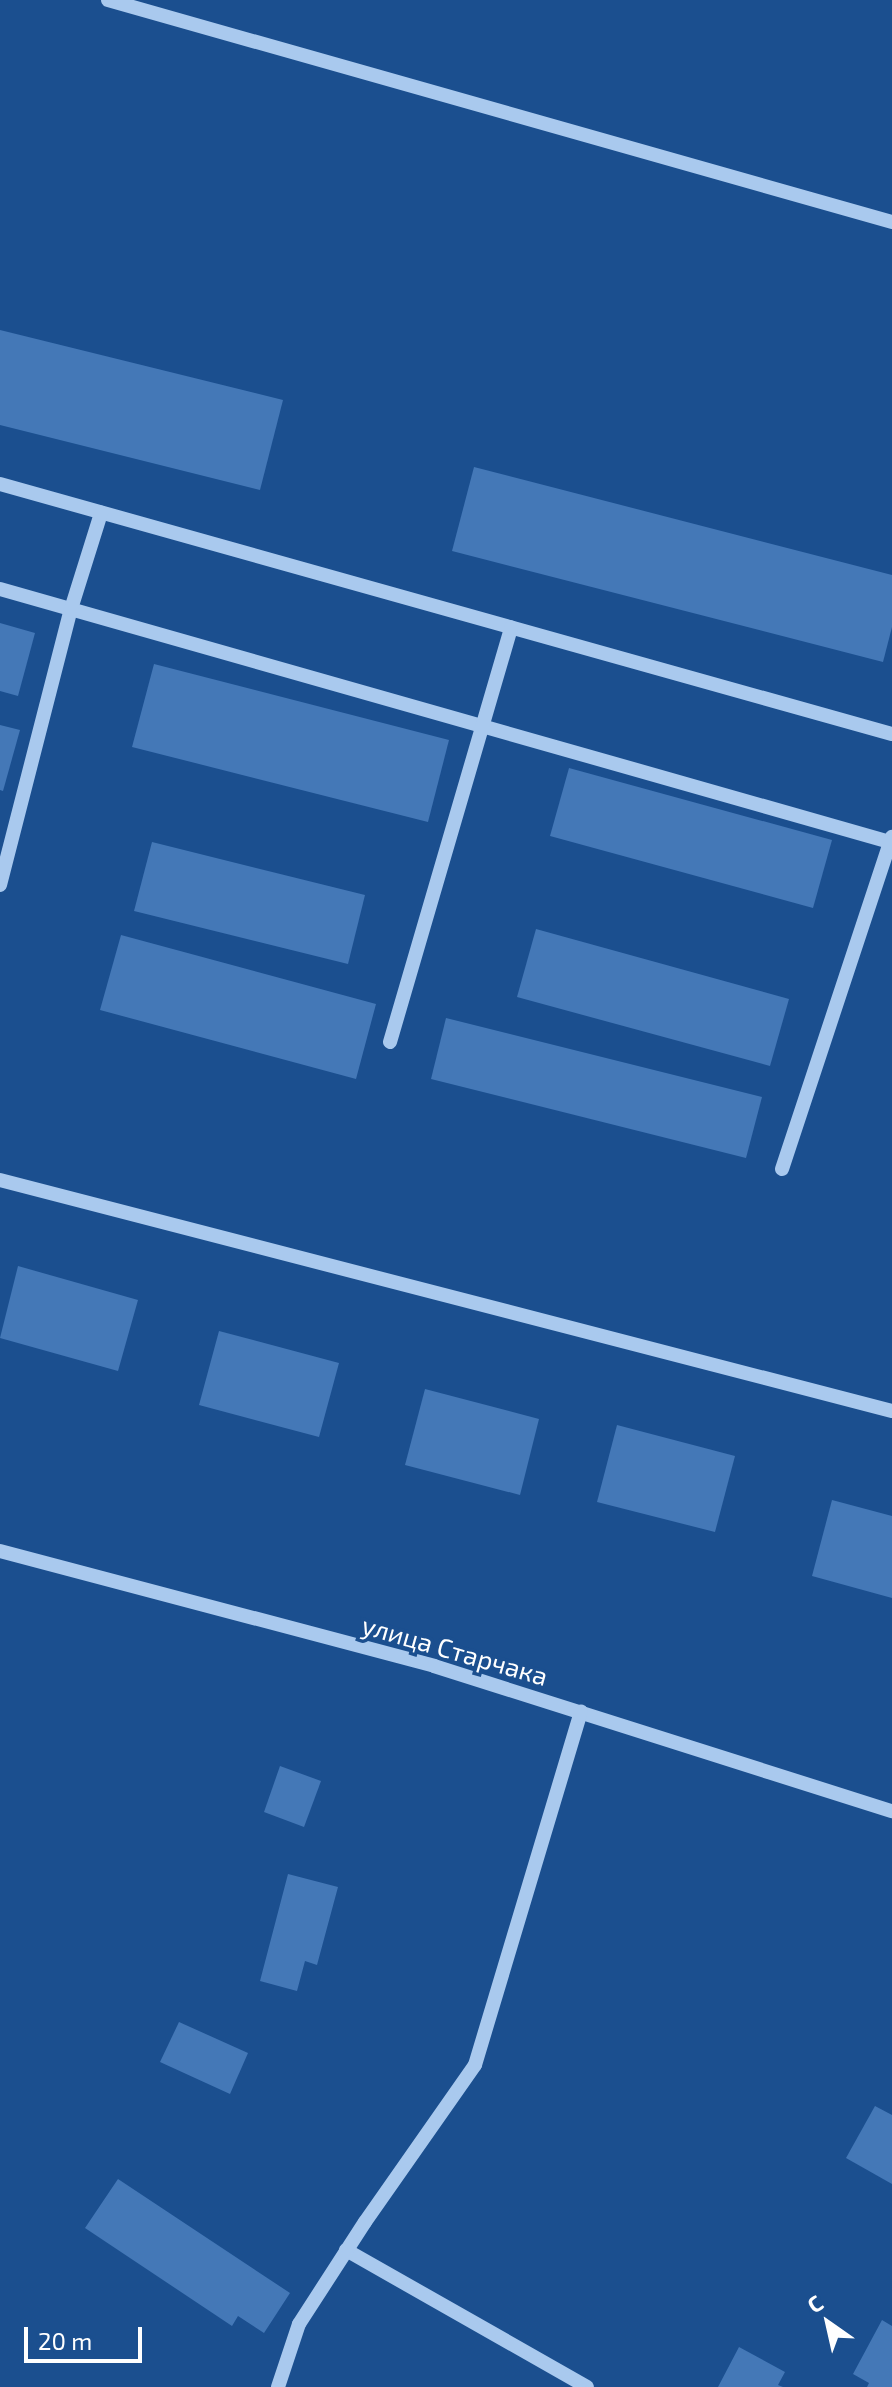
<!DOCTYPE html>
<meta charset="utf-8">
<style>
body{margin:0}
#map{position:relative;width:892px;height:2387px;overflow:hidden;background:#1b4f8f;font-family:"Exo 2",sans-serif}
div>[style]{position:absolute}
.building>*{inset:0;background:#4478b7}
.minor>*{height:14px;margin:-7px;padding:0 7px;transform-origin:7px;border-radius:7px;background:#a9c9ee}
span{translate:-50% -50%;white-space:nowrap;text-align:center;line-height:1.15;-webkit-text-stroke:7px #1b4f8f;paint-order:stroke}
.street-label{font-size:26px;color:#fff}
.north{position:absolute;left:788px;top:2283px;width:80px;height:80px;-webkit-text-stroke:6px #1b4f8f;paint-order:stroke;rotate:326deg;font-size:22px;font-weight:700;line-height:32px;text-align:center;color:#fff}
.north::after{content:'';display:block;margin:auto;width:28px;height:36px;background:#fff;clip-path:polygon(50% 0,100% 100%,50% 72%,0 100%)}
.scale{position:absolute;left:24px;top:2327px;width:118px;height:36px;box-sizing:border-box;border:4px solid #fff;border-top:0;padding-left:10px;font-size:24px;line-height:28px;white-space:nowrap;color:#fff;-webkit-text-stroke:6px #1b4f8f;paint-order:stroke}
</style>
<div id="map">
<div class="building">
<div style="clip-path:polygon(0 330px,283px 400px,260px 490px,0 425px)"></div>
<div style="clip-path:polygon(474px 467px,892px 575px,892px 627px,883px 662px,452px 551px)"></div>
<div style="clip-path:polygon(0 623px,35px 633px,18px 696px,0 691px)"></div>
<div style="clip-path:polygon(154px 664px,449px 740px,428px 822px,132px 747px)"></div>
<div style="clip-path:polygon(0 725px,20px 730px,3px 791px,0 790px)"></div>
<div style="clip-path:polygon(569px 768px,832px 840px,813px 908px,550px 836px)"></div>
<div style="clip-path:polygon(152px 842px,365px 895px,348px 964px,134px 911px)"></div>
<div style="clip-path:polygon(536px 929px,789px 999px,770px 1066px,517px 997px)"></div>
<div style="clip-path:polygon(121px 935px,376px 1004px,356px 1079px,100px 1010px)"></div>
<div style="clip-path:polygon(446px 1018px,762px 1097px,746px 1158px,431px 1079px)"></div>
<div style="clip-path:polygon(18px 1266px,138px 1300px,118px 1371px,0 1338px)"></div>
<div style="clip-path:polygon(219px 1331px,339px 1363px,319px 1437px,199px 1405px)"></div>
<div style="clip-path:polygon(425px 1389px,539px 1419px,520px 1495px,405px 1465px)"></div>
<div style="clip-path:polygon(617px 1425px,735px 1456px,715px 1532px,597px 1502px)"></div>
<div style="clip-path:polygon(832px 1500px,892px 1516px,892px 1598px,812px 1576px)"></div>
<div style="clip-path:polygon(280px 1766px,321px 1781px,304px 1827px,264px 1812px)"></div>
<div style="clip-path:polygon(288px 1874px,338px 1887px,317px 1965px,305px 1961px,297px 1991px,260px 1981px)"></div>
<div style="clip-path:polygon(179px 2022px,248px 2053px,230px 2094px,160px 2062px)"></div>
<div style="clip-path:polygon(875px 2106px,892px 2115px,892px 2184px,846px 2158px)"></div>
<div style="clip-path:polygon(118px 2179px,290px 2293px,264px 2333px,238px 2316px,232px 2326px,85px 2228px)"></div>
<div style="clip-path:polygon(882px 2320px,892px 2326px,892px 2387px,867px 2387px,869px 2383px,853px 2374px)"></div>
<div style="clip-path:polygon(739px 2347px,785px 2372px,778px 2385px,783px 2387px,718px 2387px)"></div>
</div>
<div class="minor">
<div style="left:108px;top:0;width:815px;rotate:15.81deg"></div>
<div style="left:0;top:484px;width:926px;rotate:15.66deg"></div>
<div style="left:0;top:589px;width:925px;rotate:15.87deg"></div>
<div style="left:0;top:885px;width:285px;rotate:-75.6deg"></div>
<div style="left:71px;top:609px;width:101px;rotate:-72.6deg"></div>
<div style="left:390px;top:1042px;width:432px;rotate:-73.7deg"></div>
<div style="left:782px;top:1169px;width:350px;rotate:-71.7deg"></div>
<div style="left:0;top:1180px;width:921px;rotate:14.52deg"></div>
<div style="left:0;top:1551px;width:449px;rotate:14.8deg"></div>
<div style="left:434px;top:1666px;width:480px;rotate:17.6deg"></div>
<div style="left:346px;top:2250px;width:277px;rotate:29.6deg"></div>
<div style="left:278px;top:2387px;width:66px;rotate:-71.6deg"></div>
<div style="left:299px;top:2324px;width:121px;rotate:-57.1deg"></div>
<div style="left:365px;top:2222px;width:192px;rotate:-55deg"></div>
<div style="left:475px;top:2065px;width:369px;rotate:-73.3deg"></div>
</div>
<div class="street-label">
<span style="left:455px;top:1650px;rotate:16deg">улица Старчака</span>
</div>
<div class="north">С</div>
<div class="scale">20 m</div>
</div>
